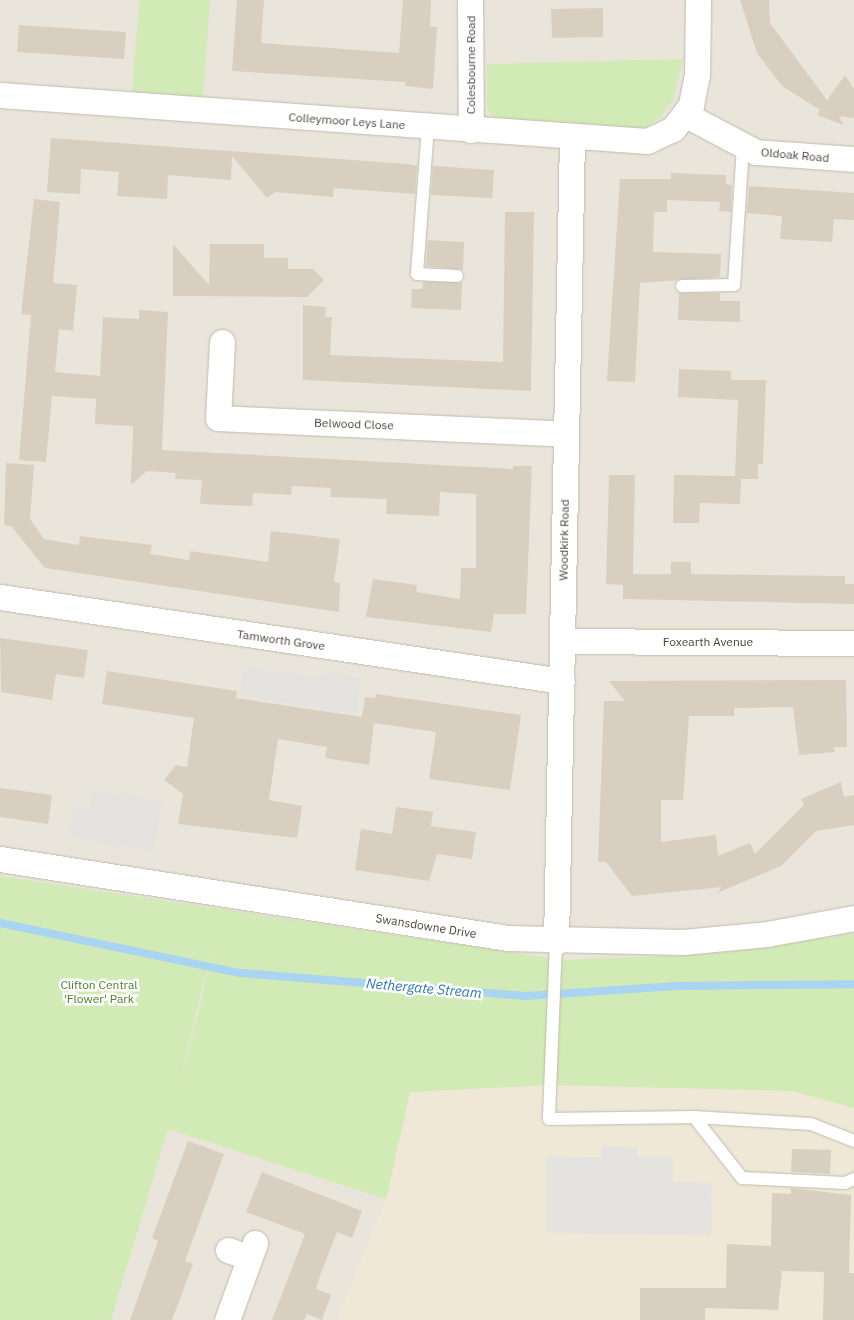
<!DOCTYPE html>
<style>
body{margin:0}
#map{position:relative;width:854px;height:1320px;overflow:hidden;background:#f6f3ec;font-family:"IBM Plex Sans",sans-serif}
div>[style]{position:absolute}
.residential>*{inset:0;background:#eae5da}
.education>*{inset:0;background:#efe8d6}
.green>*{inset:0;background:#d2eab5}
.parking>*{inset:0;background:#e5e3e0}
.stream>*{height:8px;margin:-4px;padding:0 4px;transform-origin:4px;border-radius:4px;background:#a9d4f2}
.building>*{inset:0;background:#d8cfc1}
.roads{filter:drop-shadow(0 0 1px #c2bbae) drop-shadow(0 0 1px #c2bbae)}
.service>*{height:12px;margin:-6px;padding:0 6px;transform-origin:6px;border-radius:6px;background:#fff}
.minor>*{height:25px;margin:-12.5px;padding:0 12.5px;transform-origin:12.5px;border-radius:12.5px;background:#fff}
span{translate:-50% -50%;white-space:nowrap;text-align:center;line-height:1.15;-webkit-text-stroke:5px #fff;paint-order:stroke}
.street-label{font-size:12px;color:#4b4439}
.park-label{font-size:12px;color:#4a7f2a}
.water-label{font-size:14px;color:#2e7ab2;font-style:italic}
</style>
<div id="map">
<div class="residential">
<div style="clip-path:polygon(0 0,854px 0,854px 1320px,0 1320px)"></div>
</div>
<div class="education">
<div style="clip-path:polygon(551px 1085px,793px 1091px,854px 1108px,854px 1320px,337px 1320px,386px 1199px,410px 1092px)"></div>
</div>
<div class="green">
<div style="clip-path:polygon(139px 0,210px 0,203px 101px,132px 96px)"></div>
<div style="clip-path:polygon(683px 59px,673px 100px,661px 117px,644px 129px,494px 119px,487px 109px,487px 64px)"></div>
<div style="clip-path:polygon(evenodd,0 876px,562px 960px,708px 954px,854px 934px,854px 1108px,793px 1091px,551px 1085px,410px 1092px,386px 1199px,168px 1129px,111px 1320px,0 1320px,0 876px,213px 944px,199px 1011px,179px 1086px,213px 944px)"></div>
</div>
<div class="parking">
<div style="clip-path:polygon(244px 666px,312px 677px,332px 673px,361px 678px,356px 714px,239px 696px)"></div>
<div style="clip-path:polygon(93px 789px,162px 800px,154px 852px,68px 838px,74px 804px,90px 807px)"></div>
<div style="clip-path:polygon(602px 1146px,637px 1147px,637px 1157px,673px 1157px,673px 1182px,712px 1183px,711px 1235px,546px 1233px,546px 1156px,602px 1157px)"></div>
</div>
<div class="stream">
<div style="left:0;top:923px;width:245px;rotate:11.8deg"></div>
<div style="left:240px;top:973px;width:287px;rotate:4.6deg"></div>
<div style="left:526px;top:996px;width:151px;rotate:-3.8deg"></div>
<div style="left:677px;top:986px;width:177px;rotate:-0.6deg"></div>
</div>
<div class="building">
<div style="clip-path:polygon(237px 0,264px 0,261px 43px,399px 53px,403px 0,431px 0,430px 27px,437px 27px,433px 89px,405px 86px,405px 82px,232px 71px)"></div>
<div style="clip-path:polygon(740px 0,769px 0,770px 23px,827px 100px,845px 75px,854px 89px,854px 118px,839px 116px,843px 125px,817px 115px,820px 110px,782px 86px,757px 53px)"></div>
<div style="clip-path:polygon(603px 8px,603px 37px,552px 38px,551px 9px)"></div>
<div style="clip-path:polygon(19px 25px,126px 32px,124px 59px,17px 52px)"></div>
<div style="clip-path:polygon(51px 138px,407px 164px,417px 166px,415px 194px,334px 188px,333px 197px,275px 192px,267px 198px,232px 156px,231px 180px,168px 175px,167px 199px,117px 196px,119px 172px,81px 169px,80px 194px,47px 192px)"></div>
<div style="clip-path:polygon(433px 166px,494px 170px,492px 198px,431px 195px)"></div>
<div style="clip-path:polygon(671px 173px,726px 175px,726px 184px,732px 185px,731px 212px,719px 211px,720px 202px,667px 200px,667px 212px,654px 212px,653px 252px,721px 254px,720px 277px,640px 283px,635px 382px,607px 381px,620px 179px,671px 179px)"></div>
<div style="clip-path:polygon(749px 186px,854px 193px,854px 220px,834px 219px,832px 242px,780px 239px,782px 216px,747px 213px)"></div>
<div style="clip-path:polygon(34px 199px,60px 202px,53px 283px,77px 285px,73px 331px,59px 329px,55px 372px,100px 376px,103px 317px,139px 319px,139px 310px,168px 312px,162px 450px,513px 469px,513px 466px,532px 466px,526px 614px,494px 614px,491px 632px,366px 617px,373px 579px,417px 585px,416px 592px,460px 599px,461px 568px,476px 568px,476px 494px,440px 492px,439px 516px,386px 514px,387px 499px,330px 497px,331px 488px,292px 486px,291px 495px,253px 493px,252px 506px,200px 504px,202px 480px,175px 479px,176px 473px,147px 471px,131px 485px,133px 426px,95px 424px,96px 399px,52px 396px,46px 462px,19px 460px,31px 315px,21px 314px)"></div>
<div style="clip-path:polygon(505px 212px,534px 212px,531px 391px,303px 380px,303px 305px,326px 307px,325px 317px,332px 317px,330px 355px,503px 362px)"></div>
<div style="clip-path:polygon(428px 240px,464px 242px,463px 270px,426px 266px)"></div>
<div style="clip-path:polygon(173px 244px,209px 285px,210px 244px,264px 244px,264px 258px,288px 258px,288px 269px,313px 269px,324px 280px,307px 297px,173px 296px)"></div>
<div style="clip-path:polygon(423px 282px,462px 282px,461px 310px,411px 308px,412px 289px,422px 289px)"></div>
<div style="clip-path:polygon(679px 293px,720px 293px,720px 301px,740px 301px,740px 322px,678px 320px)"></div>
<div style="clip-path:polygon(679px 369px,731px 371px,731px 380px,766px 380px,763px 464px,758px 464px,758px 479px,741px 479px,740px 504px,700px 503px,699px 523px,673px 523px,674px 475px,735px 476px,738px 400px,678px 397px)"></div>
<div style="clip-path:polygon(6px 463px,34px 465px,30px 519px,44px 539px,79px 545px,80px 536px,152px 545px,150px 554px,189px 560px,190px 551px,268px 562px,271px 531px,340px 539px,334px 582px,340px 583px,339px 612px,45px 568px,11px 526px,4px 525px)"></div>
<div style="clip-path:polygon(609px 475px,635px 475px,633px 574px,671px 574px,671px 562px,691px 562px,691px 574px,845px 576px,845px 584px,854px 584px,854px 604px,623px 599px,623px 585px,606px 584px)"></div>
<div style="clip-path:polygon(0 638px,88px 650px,84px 678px,56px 674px,52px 700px,1px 692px)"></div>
<div style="clip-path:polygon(107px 671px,237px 691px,236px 698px,362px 717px,365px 697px,375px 698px,376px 694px,521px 715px,510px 790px,429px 779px,436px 732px,374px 723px,369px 765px,325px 758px,327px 747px,278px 739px,269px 800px,302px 806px,297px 838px,178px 824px,183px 794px,164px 780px,176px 765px,187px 767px,194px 718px,102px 704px)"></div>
<div style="clip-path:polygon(846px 680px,847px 747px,834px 747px,835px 752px,799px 755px,793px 707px,734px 708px,734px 716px,689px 716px,683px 800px,661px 800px,661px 842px,716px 835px,718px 856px,750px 843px,755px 854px,804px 805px,801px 799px,841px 782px,844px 797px,854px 795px,854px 825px,816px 831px,781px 866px,717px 893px,722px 887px,632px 896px,606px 862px,598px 862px,604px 701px,625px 701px,609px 681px)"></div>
<div style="clip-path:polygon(0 788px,52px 795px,48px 824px,0 817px)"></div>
<div style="clip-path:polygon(396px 807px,433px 812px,431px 826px,476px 832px,472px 859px,437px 854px,429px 881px,355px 870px,361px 829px,392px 834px)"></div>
<div style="clip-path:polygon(188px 1141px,224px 1154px,185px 1261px,193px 1264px,172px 1320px,130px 1320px,158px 1241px,152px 1238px)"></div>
<div style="clip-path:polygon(792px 1149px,831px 1150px,830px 1174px,791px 1172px)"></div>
<div style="clip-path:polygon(262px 1172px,362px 1211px,352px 1238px,337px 1232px,321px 1273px,316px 1289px,331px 1295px,322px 1320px,307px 1314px,304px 1320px,272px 1320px,305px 1234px,246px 1212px)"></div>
<div style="clip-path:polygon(791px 1188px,851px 1195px,849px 1273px,854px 1273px,854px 1320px,823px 1320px,824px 1272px,782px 1271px,778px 1310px,705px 1308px,705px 1320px,640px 1320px,640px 1288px,726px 1288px,727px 1244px,771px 1246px,772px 1193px,791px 1194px)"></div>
</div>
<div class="roads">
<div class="service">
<div style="left:428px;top:127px;width:147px;rotate:94.3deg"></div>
<div style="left:417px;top:274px;width:40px;rotate:2.9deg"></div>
<div style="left:682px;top:286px;width:52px;rotate:-1.1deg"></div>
<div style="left:734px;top:285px;width:138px;rotate:-86.3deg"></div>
<div style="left:556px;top:942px;width:177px;rotate:92.3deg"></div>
<div style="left:549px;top:1119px;width:145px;rotate:-0.8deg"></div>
<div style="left:694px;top:1117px;width:117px;rotate:3.4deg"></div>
<div style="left:811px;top:1124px;width:46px;rotate:21.6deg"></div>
<div style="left:694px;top:1117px;width:78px;rotate:51.8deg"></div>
<div style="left:742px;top:1178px;width:103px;rotate:2.8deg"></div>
<div style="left:845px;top:1183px;width:10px;rotate:-24deg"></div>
</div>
<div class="minor">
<div style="left:470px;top:0;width:130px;rotate:89.6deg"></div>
<div style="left:0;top:95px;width:649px;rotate:4.07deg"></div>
<div style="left:647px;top:141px;width:29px;rotate:-25deg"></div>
<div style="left:673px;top:129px;width:30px;rotate:-53deg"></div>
<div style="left:691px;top:105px;width:31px;rotate:-79deg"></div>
<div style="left:697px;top:75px;width:75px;rotate:-89.2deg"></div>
<div style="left:686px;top:115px;width:79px;rotate:27.9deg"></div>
<div style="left:756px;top:152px;width:98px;rotate:4.1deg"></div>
<div style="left:222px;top:342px;width:76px;rotate:93deg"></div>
<div style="left:218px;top:418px;width:348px;rotate:2.6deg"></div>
<div style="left:0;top:597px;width:568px;rotate:8.5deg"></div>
<div style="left:562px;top:641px;width:292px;rotate:0.4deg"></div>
<div style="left:0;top:859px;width:514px;rotate:8.84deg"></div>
<div style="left:508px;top:938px;width:175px;rotate:1.3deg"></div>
<div style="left:683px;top:942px;width:84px;rotate:-5.4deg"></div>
<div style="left:767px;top:934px;width:88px;rotate:-10.4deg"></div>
<div style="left:556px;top:942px;width:805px;rotate:-88.86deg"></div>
<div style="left:228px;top:1250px;width:23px;rotate:20deg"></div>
<div style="left:227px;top:1320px;width:82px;rotate:-70deg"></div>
</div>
</div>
<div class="street-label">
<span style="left:471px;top:65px;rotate:-90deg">Colesbourne Road</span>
<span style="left:347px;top:121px;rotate:4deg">Colleymoor Leys Lane</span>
<span style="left:795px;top:155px;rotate:5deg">Oldoak Road</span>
<span style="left:354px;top:424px;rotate:2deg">Belwood Close</span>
<span style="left:564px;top:540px;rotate:-89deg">Woodkirk Road</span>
<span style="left:281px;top:640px;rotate:8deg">Tamworth Grove</span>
<span style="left:708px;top:642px">Foxearth Avenue</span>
<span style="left:426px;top:926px;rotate:9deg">Swansdowne Drive</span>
</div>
<div class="park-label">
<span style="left:99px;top:992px">Clifton Central<br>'Flower' Park</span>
</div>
<div class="water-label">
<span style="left:424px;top:988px;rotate:5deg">Nethergate Stream</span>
</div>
</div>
